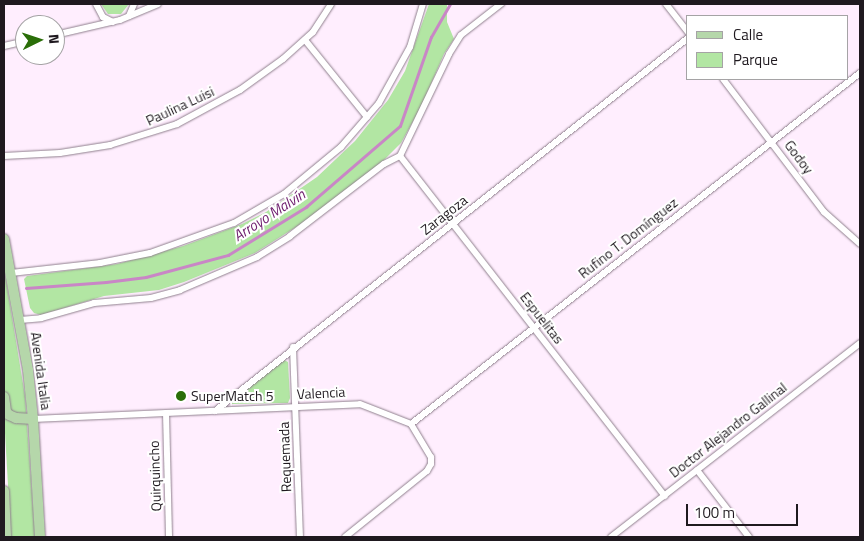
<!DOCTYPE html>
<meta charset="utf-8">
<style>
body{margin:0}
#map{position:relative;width:864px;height:541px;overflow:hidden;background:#ffeefe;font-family:"Titillium Web",sans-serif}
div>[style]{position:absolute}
.green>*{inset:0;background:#b2e6a3}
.stream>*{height:2.5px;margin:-1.25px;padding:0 1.25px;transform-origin:1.25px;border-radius:1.25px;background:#c986c6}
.roads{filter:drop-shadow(0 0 1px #90808e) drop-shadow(0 0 1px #90808e)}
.street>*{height:6px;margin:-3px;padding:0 3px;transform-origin:3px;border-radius:3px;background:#fff}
.primary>*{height:10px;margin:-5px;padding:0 5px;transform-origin:5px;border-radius:5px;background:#b5d7aa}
.dots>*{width:14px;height:14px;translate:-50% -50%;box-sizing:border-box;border:2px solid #fff;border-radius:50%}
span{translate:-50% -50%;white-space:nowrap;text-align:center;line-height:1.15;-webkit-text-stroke:4px #fff;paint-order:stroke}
.street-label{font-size:14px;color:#1f191f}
.poi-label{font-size:14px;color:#1f191f}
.left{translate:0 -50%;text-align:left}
.water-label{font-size:15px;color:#702170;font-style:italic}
.frame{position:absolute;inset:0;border:5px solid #1f191f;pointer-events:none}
.legend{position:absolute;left:686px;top:15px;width:162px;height:65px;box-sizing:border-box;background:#fff;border:1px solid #a5a3a5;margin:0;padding:6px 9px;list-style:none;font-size:15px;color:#1f191f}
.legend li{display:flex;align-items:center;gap:10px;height:25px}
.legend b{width:25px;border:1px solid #a5a3a5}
.north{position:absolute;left:15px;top:15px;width:50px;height:50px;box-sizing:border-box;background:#fff;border:1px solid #a5a3a5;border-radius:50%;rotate:86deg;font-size:14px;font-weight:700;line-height:20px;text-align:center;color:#1f191f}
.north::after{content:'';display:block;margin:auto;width:18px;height:22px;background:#2a6e08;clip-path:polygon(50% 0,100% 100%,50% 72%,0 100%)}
.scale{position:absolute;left:686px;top:504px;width:112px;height:22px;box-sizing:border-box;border:2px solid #1f191f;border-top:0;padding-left:6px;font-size:15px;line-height:18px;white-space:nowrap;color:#1f191f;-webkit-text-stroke:4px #fff;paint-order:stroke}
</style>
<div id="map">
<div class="green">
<div style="clip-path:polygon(101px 4px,129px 4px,121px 14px,108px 14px)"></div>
<div style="clip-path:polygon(429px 4px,447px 4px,447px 22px,454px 39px,444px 54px,421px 107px,401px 143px,375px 169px,315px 215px,255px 253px,184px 282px,159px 290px,104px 296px,41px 315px,34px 313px,30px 308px,24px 279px,27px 276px,117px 264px,183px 246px,242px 224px,266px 212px,317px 177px,355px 141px,388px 100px,405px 71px)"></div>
<div style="clip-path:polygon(4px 268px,25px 396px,35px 537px,11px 537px,4px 416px)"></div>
<div style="clip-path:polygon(284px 360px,288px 362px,290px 398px,288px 403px,231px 404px,231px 402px)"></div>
</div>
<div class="stream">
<div style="left:26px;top:288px;width:80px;rotate:-4.3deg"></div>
<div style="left:106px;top:282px;width:40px;rotate:-7.1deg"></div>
<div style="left:146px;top:277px;width:85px;rotate:-15deg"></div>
<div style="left:228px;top:255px;width:92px;rotate:-31.6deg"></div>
<div style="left:306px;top:207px;width:124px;rotate:-40.8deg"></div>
<div style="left:400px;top:126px;width:94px;rotate:-70.8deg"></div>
<div style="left:431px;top:37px;width:38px;rotate:-60deg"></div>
</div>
<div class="roads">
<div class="street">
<div style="left:96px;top:4px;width:15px;rotate:62deg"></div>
<div style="left:103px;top:17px;width:11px;rotate:27deg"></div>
<div style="left:666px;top:4px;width:36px;rotate:52deg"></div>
<div style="left:129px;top:16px;width:13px;rotate:-67deg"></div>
<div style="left:55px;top:35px;width:67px;rotate:-13deg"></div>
<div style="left:120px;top:20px;width:41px;rotate:-22.8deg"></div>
<div style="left:305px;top:40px;width:99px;rotate:51.2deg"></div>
<div style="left:4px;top:46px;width:22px;rotate:-13deg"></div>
<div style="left:723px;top:79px;width:167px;rotate:52.8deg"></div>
<div style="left:824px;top:212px;width:48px;rotate:41.6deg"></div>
<div style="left:4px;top:156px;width:56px;rotate:-3.1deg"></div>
<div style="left:60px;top:153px;width:51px;rotate:-9.1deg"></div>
<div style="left:110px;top:145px;width:70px;rotate:-17.4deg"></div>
<div style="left:177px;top:124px;width:72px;rotate:-28.4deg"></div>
<div style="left:240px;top:90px;width:53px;rotate:-35.8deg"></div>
<div style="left:283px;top:59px;width:40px;rotate:-42deg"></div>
<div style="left:313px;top:32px;width:33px;rotate:-57deg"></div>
<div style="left:400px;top:156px;width:431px;rotate:52.1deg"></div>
<div style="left:11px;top:273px;width:90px;rotate:-6.4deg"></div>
<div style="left:100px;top:263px;width:51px;rotate:-11.3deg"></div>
<div style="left:150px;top:253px;width:89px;rotate:-19.7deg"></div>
<div style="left:234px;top:223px;width:58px;rotate:-30.1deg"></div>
<div style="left:284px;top:194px;width:74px;rotate:-39.5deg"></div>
<div style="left:341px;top:147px;width:58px;rotate:-49.2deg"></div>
<div style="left:379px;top:103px;width:64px;rotate:-61deg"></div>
<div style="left:410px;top:47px;width:45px;rotate:-73.2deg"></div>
<div style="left:20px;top:320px;width:21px;rotate:-5deg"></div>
<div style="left:41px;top:318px;width:55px;rotate:-15.8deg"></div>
<div style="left:94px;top:303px;width:57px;rotate:-5deg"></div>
<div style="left:151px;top:298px;width:30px;rotate:-15deg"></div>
<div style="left:180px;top:290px;width:84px;rotate:-23.2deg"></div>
<div style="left:257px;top:257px;width:39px;rotate:-32deg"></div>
<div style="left:290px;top:236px;width:118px;rotate:-37.5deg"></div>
<div style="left:384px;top:164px;width:18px;rotate:-27deg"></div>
<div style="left:400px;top:156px;width:113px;rotate:-64.3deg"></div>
<div style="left:449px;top:54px;width:22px;rotate:-58deg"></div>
<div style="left:461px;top:35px;width:51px;rotate:-37.8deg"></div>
<div style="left:293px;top:347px;width:190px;rotate:87.9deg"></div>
<div style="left:215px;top:411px;width:602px;rotate:-38.26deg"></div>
<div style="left:166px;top:413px;width:124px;rotate:88.6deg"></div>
<div style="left:33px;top:419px;width:327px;rotate:-2.6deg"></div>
<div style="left:360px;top:404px;width:55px;rotate:21.4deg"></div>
<div style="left:411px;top:424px;width:39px;rotate:59deg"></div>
<div style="left:431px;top:457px;width:7px;rotate:90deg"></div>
<div style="left:431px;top:464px;width:8px;rotate:120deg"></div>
<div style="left:427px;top:471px;width:105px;rotate:141.2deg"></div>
<div style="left:411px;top:424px;width:570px;rotate:-38.02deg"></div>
<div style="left:697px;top:470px;width:85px;rotate:52.2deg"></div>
<div style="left:611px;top:537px;width:316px;rotate:-37.9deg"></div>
</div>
<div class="primary">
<div style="left:4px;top:239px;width:133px;rotate:79.6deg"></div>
<div style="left:28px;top:370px;width:49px;rotate:84.2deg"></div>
<div style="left:33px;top:419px;width:118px;rotate:86.6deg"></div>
<div style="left:4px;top:397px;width:15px;rotate:82deg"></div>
<div style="left:6px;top:412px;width:4px;rotate:45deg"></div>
<div style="left:9px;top:415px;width:8px;rotate:23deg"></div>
<div style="left:16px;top:418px;width:17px;rotate:3deg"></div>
<div style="left:4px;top:491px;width:46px;rotate:87.5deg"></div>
</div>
</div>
<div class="dots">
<div style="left:181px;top:396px;background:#2a6e08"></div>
</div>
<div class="street-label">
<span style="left:180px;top:106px;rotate:-25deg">Paulina Luisi</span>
<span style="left:799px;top:157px;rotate:53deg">Godoy</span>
<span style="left:444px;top:215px;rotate:-38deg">Zaragoza</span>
<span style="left:628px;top:238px;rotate:-38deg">Rufino T. Domínguez</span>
<span style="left:542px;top:318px;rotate:52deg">Espuelitas</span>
<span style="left:41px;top:371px;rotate:82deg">Avenida Italia</span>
<span style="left:321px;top:393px;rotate:-3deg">Valencia</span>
<span style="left:728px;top:430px;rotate:-38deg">Doctor Alejandro Gallinal</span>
<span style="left:285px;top:457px;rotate:-92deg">Requemada</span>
<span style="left:155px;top:476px;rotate:-92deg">Quirquincho</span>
</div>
<div class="poi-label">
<span class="left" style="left:191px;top:396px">SuperMatch 5</span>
</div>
<div class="water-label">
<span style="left:269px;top:215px;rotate:-33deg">Arroyo Malvín</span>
</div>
<div class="frame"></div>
<ul class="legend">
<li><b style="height:6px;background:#b5d7aa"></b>Calle</li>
<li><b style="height:14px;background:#b2e6a3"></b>Parque</li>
</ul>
<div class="north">N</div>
<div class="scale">100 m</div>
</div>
